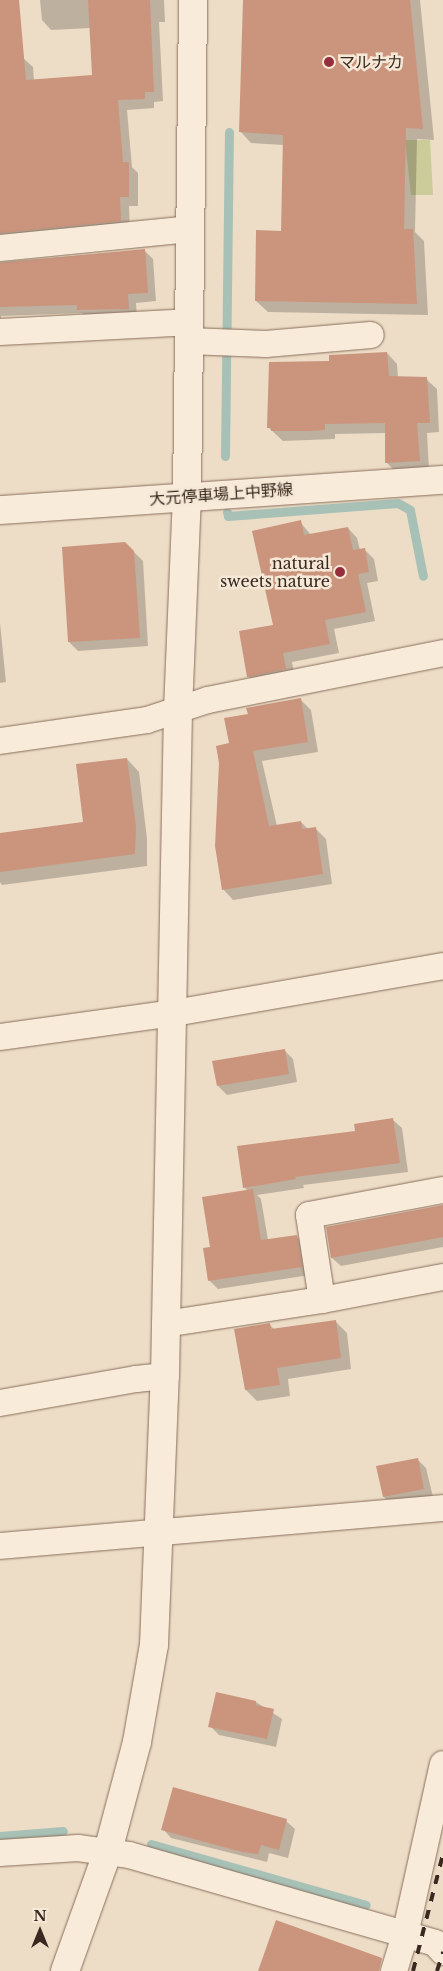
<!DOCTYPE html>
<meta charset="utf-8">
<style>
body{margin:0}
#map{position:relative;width:443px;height:1971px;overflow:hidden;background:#edddc6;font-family:"Libre Baskerville","Noto Sans JP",serif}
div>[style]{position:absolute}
.green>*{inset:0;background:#cccb9a}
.shadow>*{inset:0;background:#0003}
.stream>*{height:9px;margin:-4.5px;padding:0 4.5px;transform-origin:4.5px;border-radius:4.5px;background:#a7c1b7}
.building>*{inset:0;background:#cb947d}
.roads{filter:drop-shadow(0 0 1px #896e5c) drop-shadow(0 0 1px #896e5c)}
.street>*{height:26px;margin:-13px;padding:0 13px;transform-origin:13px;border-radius:13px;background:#f8ebd9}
.secondary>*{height:28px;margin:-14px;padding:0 14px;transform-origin:14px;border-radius:14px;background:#f8ebd9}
.rail>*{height:4px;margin-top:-2px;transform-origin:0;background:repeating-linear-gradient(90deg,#392920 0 9px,transparent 0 18px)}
.dots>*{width:14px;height:14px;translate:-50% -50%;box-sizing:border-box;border:2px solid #f5e8d6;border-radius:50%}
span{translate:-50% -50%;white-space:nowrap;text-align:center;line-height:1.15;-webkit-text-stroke:5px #f5e8d6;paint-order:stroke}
.poi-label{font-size:16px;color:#392920}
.left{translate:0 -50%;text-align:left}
.right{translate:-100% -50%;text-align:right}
.street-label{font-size:16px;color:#392920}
.north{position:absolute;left:15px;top:1906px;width:50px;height:50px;-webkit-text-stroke:4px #f5e8d6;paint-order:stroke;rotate:0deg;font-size:14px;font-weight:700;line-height:20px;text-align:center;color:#392920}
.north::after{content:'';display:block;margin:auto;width:18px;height:22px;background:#392920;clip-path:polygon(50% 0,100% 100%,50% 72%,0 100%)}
</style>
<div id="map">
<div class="green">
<div style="clip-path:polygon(405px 140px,430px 140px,433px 195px,411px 195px)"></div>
</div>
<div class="shadow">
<div style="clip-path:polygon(40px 0,164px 0,165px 22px,159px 22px,163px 101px,154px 102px,154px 108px,127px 110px,132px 167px,138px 173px,138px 206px,129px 206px,130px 230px,0 240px,0 60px,23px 58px,33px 67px,34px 81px,93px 76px,90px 28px,51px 30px,42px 20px)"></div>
<div style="clip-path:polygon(244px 0,420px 0,434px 140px,417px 139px,415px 232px,424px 241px,428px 315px,268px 312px,256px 301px,282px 232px,284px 145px,251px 143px,240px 131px)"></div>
<div style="clip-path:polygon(144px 250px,153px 259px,156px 301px,136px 303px,137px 317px,87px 318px,82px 313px,1px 316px,0 327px,0 262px)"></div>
<div style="clip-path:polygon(387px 353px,397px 364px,398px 378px,426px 379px,437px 389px,439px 432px,427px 433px,429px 470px,396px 472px,386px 462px,386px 433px,335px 434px,335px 439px,283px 441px,268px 427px,330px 362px)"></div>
<div style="clip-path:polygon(300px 522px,311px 535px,348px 528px,357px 538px,360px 550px,364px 549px,374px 559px,378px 581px,367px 583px,375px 621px,334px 629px,339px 653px,292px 662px,295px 678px,258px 686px,248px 676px,274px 626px)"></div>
<div style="clip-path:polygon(134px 552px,143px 561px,148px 646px,78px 651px,69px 642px)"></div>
<div style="clip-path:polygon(0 623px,6px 682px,0 683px)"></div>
<div style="clip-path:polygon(300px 699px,311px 710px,318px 752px,262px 761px,277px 826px,301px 822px,308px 829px,315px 828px,326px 839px,332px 884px,233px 900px,223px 889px,231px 744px,249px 715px)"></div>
<div style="clip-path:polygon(127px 759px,139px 772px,147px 839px,147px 866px,2px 885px,0 882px,0 834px,84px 824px)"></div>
<div style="clip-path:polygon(284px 1050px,293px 1059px,297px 1082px,227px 1095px,218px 1086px)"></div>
<div style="clip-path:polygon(393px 1120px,402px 1128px,408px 1172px,303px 1185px,304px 1188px,257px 1195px,261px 1199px,268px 1240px,296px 1236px,305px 1245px,310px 1275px,218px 1289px,209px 1280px,212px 1248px,248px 1191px,244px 1187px,356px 1132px)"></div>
<div style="clip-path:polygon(443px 1206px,443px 1247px,341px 1266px,332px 1258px)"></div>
<div style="clip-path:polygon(335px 1321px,347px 1333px,351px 1369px,288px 1379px,290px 1396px,257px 1401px,246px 1390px,269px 1324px,275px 1330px)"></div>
<div style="clip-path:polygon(417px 1459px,426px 1468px,433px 1497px,393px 1506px,384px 1497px)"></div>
<div style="clip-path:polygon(256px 1702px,282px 1719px,276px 1747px,219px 1735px,210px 1726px)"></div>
<div style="clip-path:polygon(286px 1821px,295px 1829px,288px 1858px,269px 1853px,267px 1862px,171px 1838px,163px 1829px)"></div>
</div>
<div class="stream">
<div style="left:225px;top:456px;width:324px;rotate:-89.3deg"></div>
<div style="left:227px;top:512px;width:4px;rotate:76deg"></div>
<div style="left:228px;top:516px;width:170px;rotate:-4.4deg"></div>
<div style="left:398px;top:503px;width:14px;rotate:30deg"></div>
<div style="left:410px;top:510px;width:67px;rotate:78.9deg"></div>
<div style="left:0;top:1836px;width:63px;rotate:-4.5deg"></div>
<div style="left:151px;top:1844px;width:223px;rotate:15.8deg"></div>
</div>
<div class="building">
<div style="clip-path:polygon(0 0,19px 0,26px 80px,92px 75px,88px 0,150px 0,154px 92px,145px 92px,145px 99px,118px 100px,123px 162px,129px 162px,129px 197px,120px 197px,121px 221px,0 233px)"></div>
<div style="clip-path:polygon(243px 0,410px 0,423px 129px,406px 128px,404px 229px,413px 229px,417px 304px,255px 301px,256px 230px,281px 231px,283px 135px,239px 132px)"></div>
<div style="clip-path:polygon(145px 249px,148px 293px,128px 294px,129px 309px,77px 310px,77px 305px,0 307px,0 263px)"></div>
<div style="clip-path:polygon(387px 352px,389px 376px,427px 377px,430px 423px,417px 423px,420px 461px,385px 463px,385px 423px,325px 424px,325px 430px,310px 431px,271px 431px,271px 428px,267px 428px,269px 362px,329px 361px,329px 355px)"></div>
<div style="clip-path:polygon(301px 520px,304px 535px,348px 527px,353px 550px,365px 548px,369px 572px,358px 574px,366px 612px,325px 620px,330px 644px,283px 653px,286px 669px,247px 677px,239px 631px,273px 625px,252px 531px)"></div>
<div style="clip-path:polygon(125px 542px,134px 551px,140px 638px,68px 642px,62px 547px)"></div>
<div style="clip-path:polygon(301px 698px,308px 742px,253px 751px,269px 826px,301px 821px,302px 829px,316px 827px,323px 874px,222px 890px,215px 846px,219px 763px,216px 746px,229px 743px,224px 718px,248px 714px,246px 708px)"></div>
<div style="clip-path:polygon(127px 758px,136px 826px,135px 854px,0 872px,0 833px,83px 822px,76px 764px)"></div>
<div style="clip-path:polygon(285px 1049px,289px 1074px,217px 1086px,212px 1061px)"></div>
<div style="clip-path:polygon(393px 1118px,400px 1163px,295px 1177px,296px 1179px,243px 1188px,237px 1146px,355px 1131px,354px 1124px)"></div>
<div style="clip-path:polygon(253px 1189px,261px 1240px,297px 1235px,302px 1267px,208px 1281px,203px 1248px,210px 1247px,202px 1197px)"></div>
<div style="clip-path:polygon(443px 1205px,443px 1237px,331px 1258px,326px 1227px)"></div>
<div style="clip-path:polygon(336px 1320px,341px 1358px,277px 1368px,280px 1385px,245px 1390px,234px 1329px,270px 1323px,271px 1329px)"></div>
<div style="clip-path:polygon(418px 1458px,424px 1489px,383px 1497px,376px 1466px)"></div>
<div style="clip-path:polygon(216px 1692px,256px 1701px,256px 1705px,274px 1709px,267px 1739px,208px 1727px)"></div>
<div style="clip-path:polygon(173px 1787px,287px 1819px,279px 1850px,261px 1845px,258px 1854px,242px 1852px,161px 1830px)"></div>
<div style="clip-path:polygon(276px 1920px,382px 1958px,379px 1971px,258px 1971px)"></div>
</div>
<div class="roads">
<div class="street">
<div style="left:0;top:248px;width:190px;rotate:-5.7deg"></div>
<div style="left:0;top:332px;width:188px;rotate:-3deg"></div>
<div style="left:188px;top:341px;width:78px;rotate:2.2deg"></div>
<div style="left:266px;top:344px;width:105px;rotate:-4.9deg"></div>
<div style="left:0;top:741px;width:148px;rotate:-8.1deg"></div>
<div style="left:147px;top:720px;width:64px;rotate:-18.2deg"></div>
<div style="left:208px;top:700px;width:240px;rotate:-11.3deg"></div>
<div style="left:0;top:1037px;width:176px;rotate:-7.9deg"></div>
<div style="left:174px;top:1013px;width:273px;rotate:-9.9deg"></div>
<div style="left:322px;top:1300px;width:86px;rotate:-98.7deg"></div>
<div style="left:309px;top:1215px;width:136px;rotate:-10.6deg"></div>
<div style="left:165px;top:1324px;width:159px;rotate:-8.7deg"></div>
<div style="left:322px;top:1300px;width:123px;rotate:-10.8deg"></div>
<div style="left:0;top:1403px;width:138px;rotate:-10deg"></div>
<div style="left:136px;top:1379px;width:29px;rotate:-6deg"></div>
<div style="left:0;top:1546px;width:445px;rotate:-4.9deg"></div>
<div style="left:0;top:1853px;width:78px;rotate:-3.7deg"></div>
<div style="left:78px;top:1848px;width:51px;rotate:7.8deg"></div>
<div style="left:129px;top:1855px;width:318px;rotate:16deg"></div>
<div style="left:435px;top:1943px;width:12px;rotate:48deg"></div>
<div style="left:394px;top:1971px;width:38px;rotate:-73deg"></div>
<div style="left:405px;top:1935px;width:175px;rotate:-77.5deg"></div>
</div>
<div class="secondary">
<div style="left:0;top:510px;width:444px;rotate:-3.9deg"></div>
<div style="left:65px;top:1971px;width:127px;rotate:-70.3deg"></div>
<div style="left:108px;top:1851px;width:113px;rotate:-75.1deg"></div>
<div style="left:137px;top:1742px;width:98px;rotate:-80.1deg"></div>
<div style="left:154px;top:1645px;width:269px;rotate:-87.7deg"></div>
<div style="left:165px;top:1376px;width:666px;rotate:-88.88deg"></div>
<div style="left:178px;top:710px;width:214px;rotate:-87.6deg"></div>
<div style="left:187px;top:496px;width:496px;rotate:-89.3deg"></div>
</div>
</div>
<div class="rail">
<div style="left:413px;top:1971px;width:121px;rotate:-75.6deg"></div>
<div style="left:437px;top:1971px;width:20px;rotate:-72deg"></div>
</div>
<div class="dots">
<div style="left:329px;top:62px;background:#962d3b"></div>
<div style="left:340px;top:572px;background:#962d3b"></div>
</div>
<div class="poi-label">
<span class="left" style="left:339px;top:62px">マルナカ</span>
<span class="right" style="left:330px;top:572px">natural<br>sweets nature</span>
</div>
<div class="street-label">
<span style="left:221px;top:494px;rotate:-4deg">大元停車場上中野線</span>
</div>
<div class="north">N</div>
</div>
